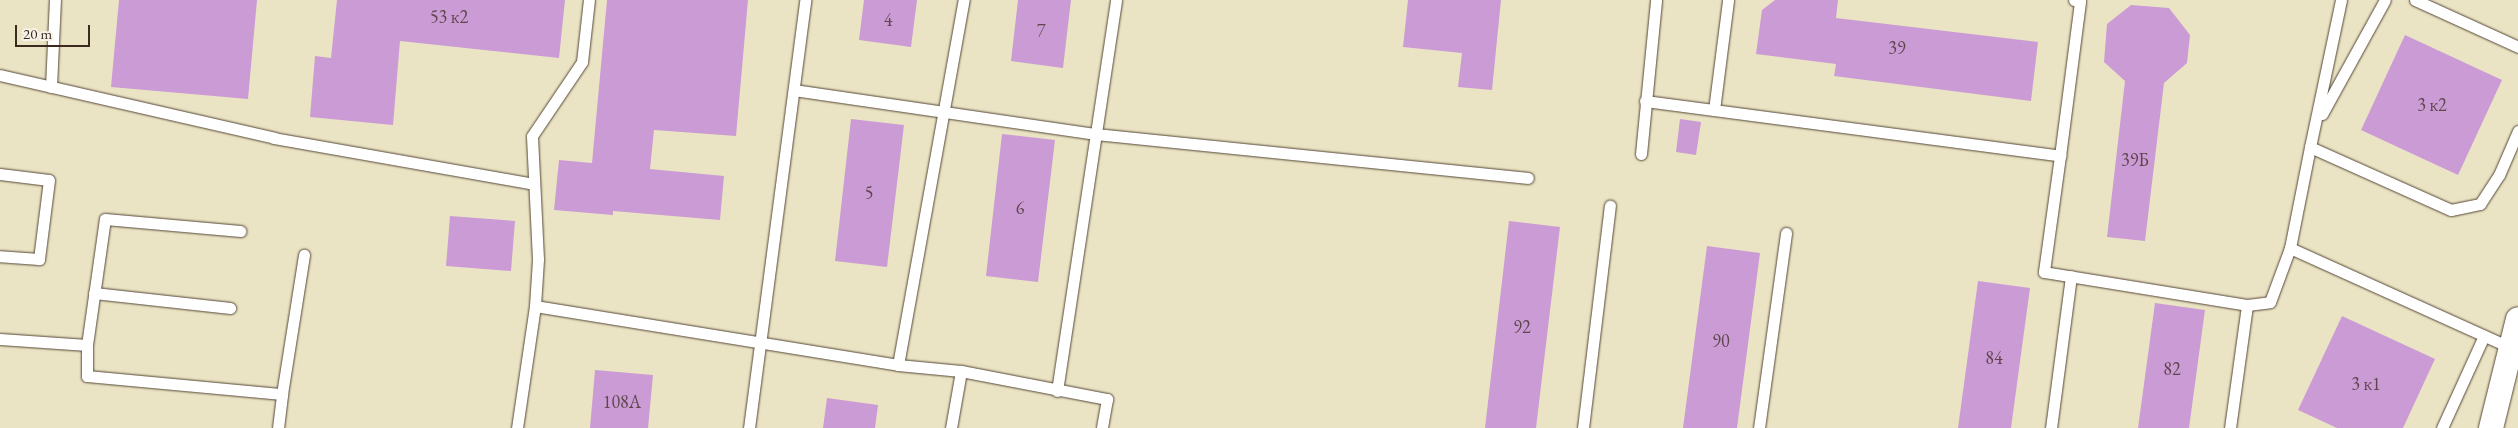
<!DOCTYPE html>
<meta charset="utf-8">
<style>
body{margin:0}
#map{position:relative;width:2518px;height:428px;overflow:hidden;background:#ebe4c4;font-family:"EB Garamond",serif}
div>[style]{position:absolute}
.building>*{inset:0;background:#cb9bd5}
.roads{filter:drop-shadow(0 0 1px #554637) drop-shadow(0 0 1px #554637)}
.service>*{height:11px;margin:-5.5px;padding:0 5.5px;transform-origin:5.5px;border-radius:5.5px;background:#fff}
.minor>*{height:24px;margin:-12px;padding:0 12px;transform-origin:12px;border-radius:12px;background:#fff}
span{translate:-50% -50%;white-space:nowrap;text-align:center;line-height:1.15;-webkit-text-stroke:4px #f7f3e8;paint-order:stroke}
.number-label{font-size:18px;color:#5f464c}
.number-label span{-webkit-text-stroke-width:0}
.scale{position:absolute;left:15px;top:25px;width:75px;height:22px;box-sizing:border-box;border:2px solid #3b2a1e;border-top:0;padding-left:6px;font-size:15px;line-height:18px;white-space:nowrap;color:#3b2a1e;-webkit-text-stroke:4px #f7f3e8;paint-order:stroke}
</style>
<div id="map">
<div class="building">
<div style="clip-path:polygon(119px 0,257px 0,248px 99px,111px 87px)"></div>
<div style="clip-path:polygon(337px 0,565px 0,559px 58px,400px 41px,393px 125px,310px 117px,315px 56px,331px 58px)"></div>
<div style="clip-path:polygon(607px 0,748px 0,736px 136px,654px 130px,650px 169px,724px 176px,720px 220px,613px 211px,613px 215px,554px 210px,559px 160px,592px 163px)"></div>
<div style="clip-path:polygon(864px 0,917px 0,911px 47px,859px 40px)"></div>
<div style="clip-path:polygon(1018px 0,1071px 0,1063px 68px,1011px 61px)"></div>
<div style="clip-path:polygon(1408px 0,1501px 0,1492px 90px,1458px 87px,1462px 53px,1403px 47px)"></div>
<div style="clip-path:polygon(1775px 0,1838px 0,1836px 18px,2038px 42px,2031px 101px,1834px 76px,1836px 64px,1756px 54px,1762px 10px)"></div>
<div style="clip-path:polygon(2131px 5px,2169px 8px,2190px 35px,2187px 63px,2164px 83px,2145px 241px,2107px 237px,2125px 81px,2104px 62px,2107px 24px)"></div>
<div style="clip-path:polygon(2405px 35px,2502px 80px,2458px 175px,2361px 130px)"></div>
<div style="clip-path:polygon(851px 119px,904px 125px,887px 267px,835px 261px)"></div>
<div style="clip-path:polygon(1680px 119px,1701px 122px,1696px 155px,1676px 152px)"></div>
<div style="clip-path:polygon(1002px 134px,1055px 140px,1038px 282px,986px 276px)"></div>
<div style="clip-path:polygon(450px 216px,515px 221px,511px 271px,446px 266px)"></div>
<div style="clip-path:polygon(1509px 221px,1560px 227px,1536px 428px,1485px 428px)"></div>
<div style="clip-path:polygon(1707px 246px,1760px 253px,1737px 428px,1683px 428px)"></div>
<div style="clip-path:polygon(1978px 281px,2030px 288px,2011px 428px,1958px 428px)"></div>
<div style="clip-path:polygon(2155px 303px,2205px 310px,2189px 428px,2138px 428px)"></div>
<div style="clip-path:polygon(2342px 316px,2435px 359px,2403px 428px,2337px 428px,2298px 410px)"></div>
<div style="clip-path:polygon(595px 370px,653px 375px,648px 428px,590px 428px)"></div>
<div style="clip-path:polygon(827px 398px,878px 405px,875px 428px,823px 428px)"></div>
</div>
<div class="roads">
<div class="service">
<div style="left:2341px;top:0;width:150px;rotate:101.9deg"></div>
<div style="left:2310px;top:147px;width:154px;rotate:24.1deg"></div>
<div style="left:2451px;top:210px;width:30px;rotate:-12deg"></div>
<div style="left:2480px;top:204px;width:35px;rotate:-57deg"></div>
<div style="left:2499px;top:175px;width:48px;rotate:-66.6deg"></div>
<div style="left:2415px;top:0;width:113px;rotate:24.5deg"></div>
<div style="left:0;top:75px;width:281px;rotate:12.9deg"></div>
<div style="left:274px;top:138px;width:264px;rotate:10deg"></div>
<div style="left:51px;top:87px;width:87px;rotate:-87.4deg"></div>
<div style="left:794px;top:90px;width:305px;rotate:8.3deg"></div>
<div style="left:1096px;top:134px;width:434px;rotate:5.8deg"></div>
<div style="left:1645px;top:101px;width:419px;rotate:7.5deg"></div>
<div style="left:2060px;top:156px;width:156px;rotate:-82.6deg"></div>
<div style="left:2080px;top:1px;width:6px;rotate:-171deg"></div>
<div style="left:1714px;top:110px;width:111px;rotate:-82.7deg"></div>
<div style="left:2322px;top:114px;width:130px;rotate:-61.1deg"></div>
<div style="left:1641px;top:154px;width:155px;rotate:-84.4deg"></div>
<div style="left:2060px;top:156px;width:117px;rotate:97.9deg"></div>
<div style="left:2044px;top:272px;width:206px;rotate:9.2deg"></div>
<div style="left:0;top:174px;width:49px;rotate:7deg"></div>
<div style="left:49px;top:180px;width:80px;rotate:97.2deg"></div>
<div style="left:39px;top:259px;width:39px;rotate:-176deg"></div>
<div style="left:2290px;top:248px;width:103px;rotate:-78.8deg"></div>
<div style="left:94px;top:293px;width:137px;rotate:6.3deg"></div>
<div style="left:535px;top:306px;width:368px;rotate:9.2deg"></div>
<div style="left:898px;top:365px;width:63px;rotate:5.4deg"></div>
<div style="left:961px;top:371px;width:149px;rotate:10.9deg"></div>
<div style="left:1107px;top:399px;width:29px;rotate:100deg"></div>
<div style="left:0;top:339px;width:87px;rotate:3.9deg"></div>
<div style="left:87px;top:345px;width:127px;rotate:-81.9deg"></div>
<div style="left:105px;top:219px;width:136px;rotate:5.1deg"></div>
<div style="left:87px;top:345px;width:31px;rotate:90deg"></div>
<div style="left:87px;top:376px;width:196px;rotate:5.3deg"></div>
<div style="left:282px;top:394px;width:141px;rotate:-81deg"></div>
<div style="left:898px;top:365px;width:371px;rotate:-79.8deg"></div>
<div style="left:1057px;top:391px;width:395px;rotate:-81.4deg"></div>
<div style="left:278px;top:428px;width:34px;rotate:-83deg"></div>
<div style="left:517px;top:428px;width:123px;rotate:-81.6deg"></div>
<div style="left:535px;top:306px;width:47px;rotate:-86.3deg"></div>
<div style="left:538px;top:259px;width:123px;rotate:-92.8deg"></div>
<div style="left:532px;top:136px;width:89px;rotate:-56deg"></div>
<div style="left:582px;top:62px;width:62px;rotate:-83.6deg"></div>
<div style="left:749px;top:428px;width:432px;rotate:-82.5deg"></div>
<div style="left:951px;top:428px;width:58px;rotate:-80deg"></div>
<div style="left:1583px;top:428px;width:224px;rotate:-83.1deg"></div>
<div style="left:1759px;top:428px;width:197px;rotate:-82.1deg"></div>
<div style="left:2051px;top:428px;width:153px;rotate:-82.5deg"></div>
<div style="left:2230px;top:428px;width:124px;rotate:-82.1deg"></div>
<div style="left:2247px;top:305px;width:23px;rotate:-7deg"></div>
<div style="left:2270px;top:302px;width:58px;rotate:-69.7deg"></div>
<div style="left:2290px;top:248px;width:243px;rotate:24.3deg"></div>
<div style="left:2442px;top:428px;width:101px;rotate:-65.5deg"></div>
</div>
<div class="minor">
<div style="left:2491px;top:428px;width:112px;rotate:-76.1deg"></div>
</div>
</div>
<div class="number-label">
<span style="left:449px;top:17px">53 к2</span>
<span style="left:888px;top:20px">4</span>
<span style="left:1041px;top:31px">7</span>
<span style="left:1897px;top:48px">39</span>
<span style="left:2432px;top:105px">3 к2</span>
<span style="left:2135px;top:160px">39Б</span>
<span style="left:869px;top:193px">5</span>
<span style="left:1020px;top:208px">6</span>
<span style="left:1522px;top:327px">92</span>
<span style="left:1721px;top:341px">90</span>
<span style="left:1994px;top:358px">84</span>
<span style="left:2172px;top:369px">82</span>
<span style="left:2366px;top:384px">3 к1</span>
<span style="left:622px;top:402px">108А</span>
</div>
<div class="scale">20 m</div>
</div>
